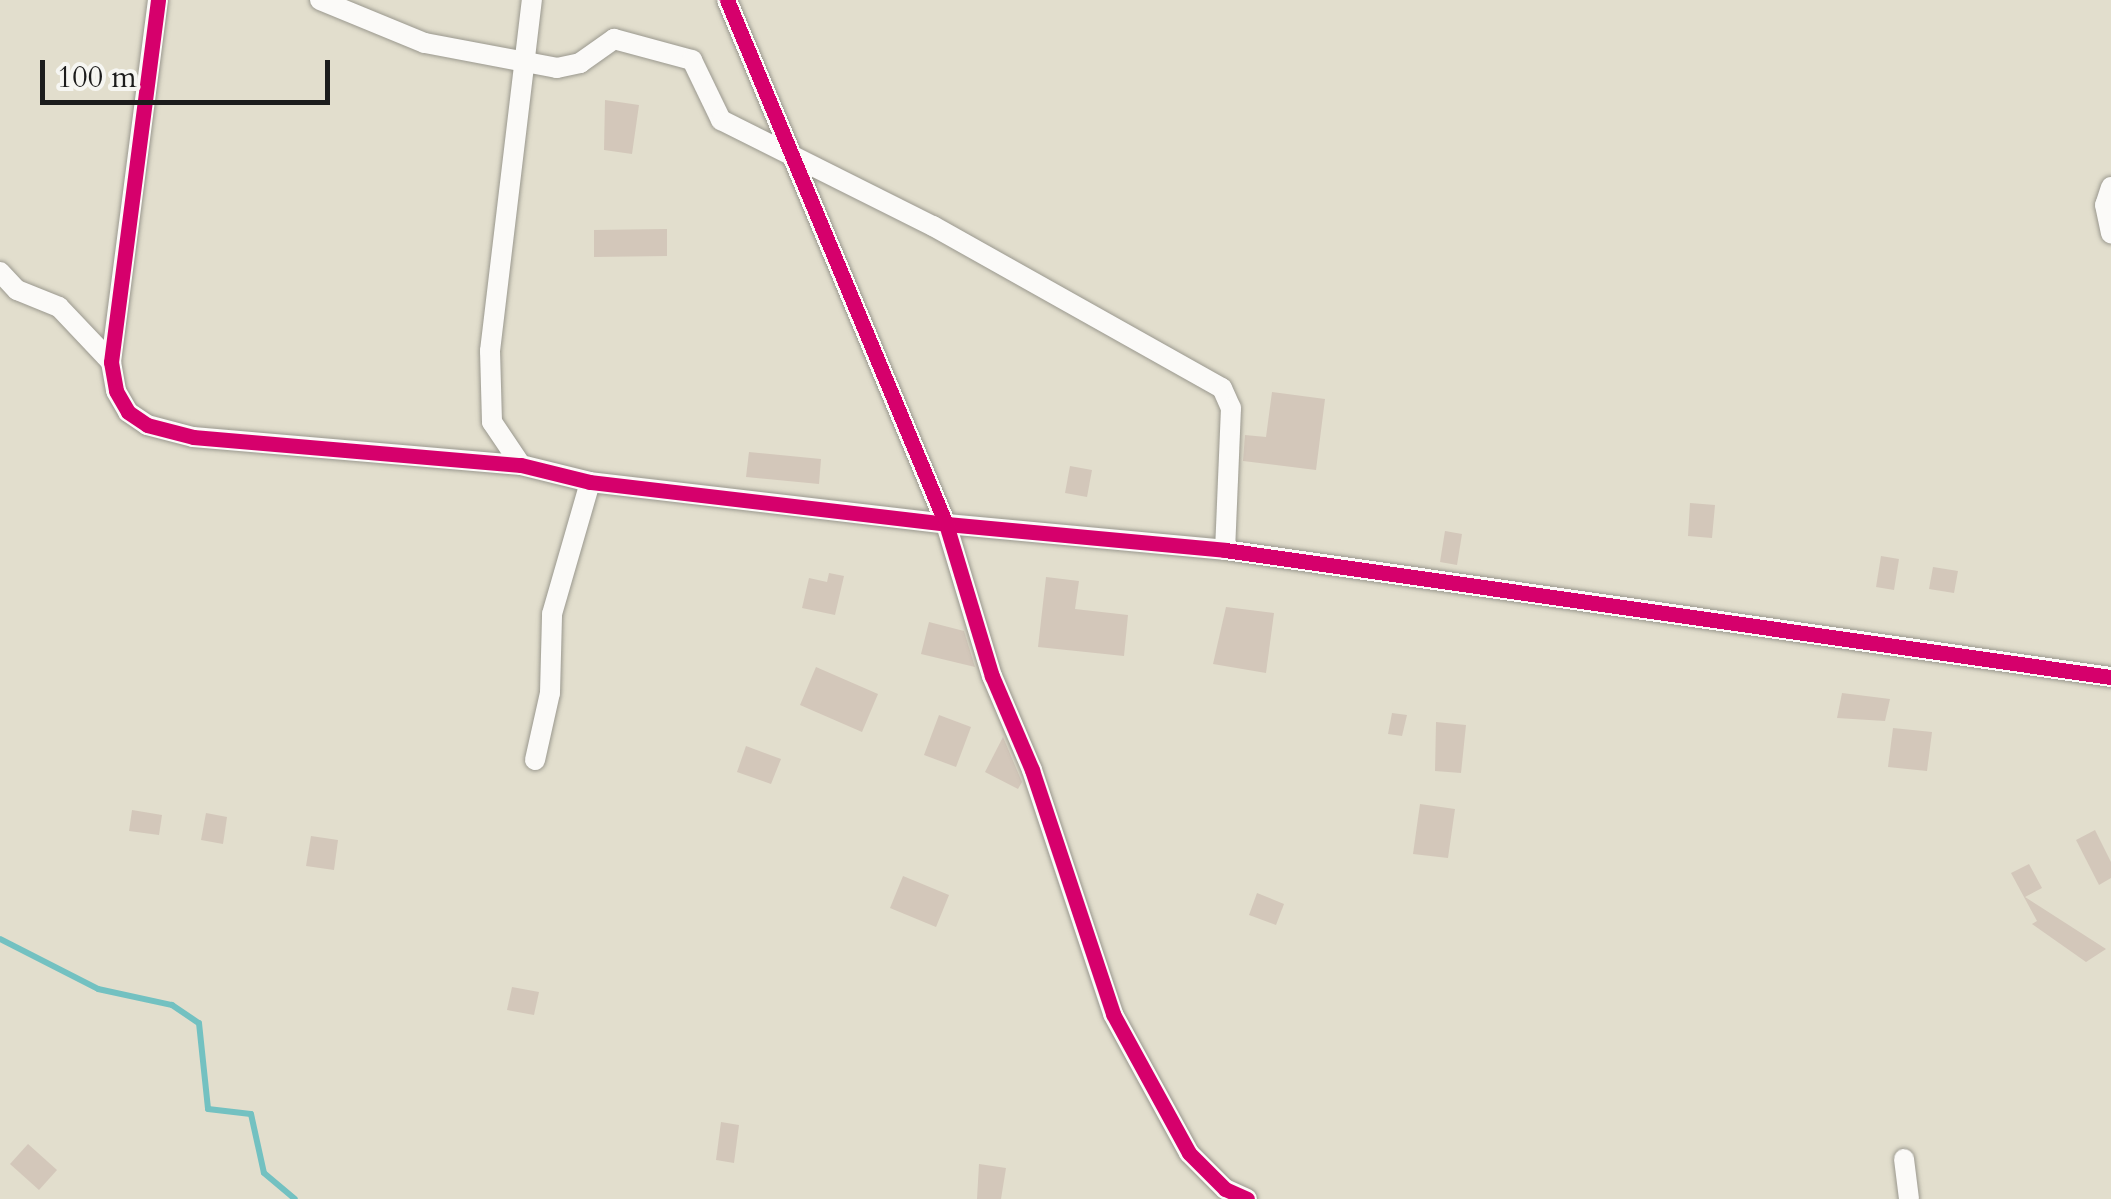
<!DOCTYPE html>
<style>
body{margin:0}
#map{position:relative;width:2111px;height:1199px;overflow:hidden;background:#e2decd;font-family:Cardo,serif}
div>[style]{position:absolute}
.stream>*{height:6px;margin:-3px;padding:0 3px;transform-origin:3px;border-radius:3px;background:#73c1c1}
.building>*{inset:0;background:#d3c7ba}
.roads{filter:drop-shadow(0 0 2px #9a988e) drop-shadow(0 0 2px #9a988e)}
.street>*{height:20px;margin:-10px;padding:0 10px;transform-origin:10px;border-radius:10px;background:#fbfaf8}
.cycleway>*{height:15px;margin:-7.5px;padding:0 7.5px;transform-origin:7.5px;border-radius:7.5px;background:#d6006c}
span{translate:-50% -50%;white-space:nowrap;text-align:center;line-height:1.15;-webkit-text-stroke:10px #f6f6f2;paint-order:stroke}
.scale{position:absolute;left:40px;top:60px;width:290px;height:45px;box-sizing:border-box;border:5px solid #1c1c1c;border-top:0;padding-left:12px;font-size:30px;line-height:35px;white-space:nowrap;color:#1c1c1c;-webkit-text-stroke:8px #f6f6f2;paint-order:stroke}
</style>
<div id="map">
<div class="stream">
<div style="left:0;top:939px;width:110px;rotate:27deg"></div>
<div style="left:98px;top:989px;width:76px;rotate:12.2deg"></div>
<div style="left:172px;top:1005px;width:32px;rotate:34deg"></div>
<div style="left:199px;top:1023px;width:86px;rotate:84deg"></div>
<div style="left:208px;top:1109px;width:43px;rotate:6.6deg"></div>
<div style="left:251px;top:1114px;width:60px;rotate:77.6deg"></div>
<div style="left:264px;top:1173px;width:40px;rotate:40deg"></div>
</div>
<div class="building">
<div style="clip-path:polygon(605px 100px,639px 105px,632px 154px,604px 150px)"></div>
<div style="clip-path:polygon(667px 229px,667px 256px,594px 257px,594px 230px)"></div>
<div style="clip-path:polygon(1272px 392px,1325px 399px,1316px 470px,1243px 461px,1245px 435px,1266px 437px)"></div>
<div style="clip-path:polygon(749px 452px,821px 459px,819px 484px,746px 477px)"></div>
<div style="clip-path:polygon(1070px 466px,1092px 470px,1087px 497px,1065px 493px)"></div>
<div style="clip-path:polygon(1690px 503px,1715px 505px,1712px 538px,1688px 536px)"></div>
<div style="clip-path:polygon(1445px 531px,1462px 534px,1457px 565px,1440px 562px)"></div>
<div style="clip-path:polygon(1881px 556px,1899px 559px,1894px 590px,1876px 587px)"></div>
<div style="clip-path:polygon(1933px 567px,1958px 571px,1954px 593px,1929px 589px)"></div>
<div style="clip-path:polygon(829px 573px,844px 576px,835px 615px,802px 608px,809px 578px,827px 582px)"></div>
<div style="clip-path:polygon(1046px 577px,1079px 581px,1075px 609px,1128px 615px,1124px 656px,1038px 647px)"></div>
<div style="clip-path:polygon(1226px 607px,1274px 613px,1266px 673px,1213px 664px)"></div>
<div style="clip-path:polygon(929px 622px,964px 631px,975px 667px,921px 654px)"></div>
<div style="clip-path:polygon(816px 667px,878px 694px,862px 732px,800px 705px)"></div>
<div style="clip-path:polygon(1842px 693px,1890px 699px,1885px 721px,1837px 718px)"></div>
<div style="clip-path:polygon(1392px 713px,1407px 715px,1402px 736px,1388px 734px)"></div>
<div style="clip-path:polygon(939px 715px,971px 727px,956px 767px,924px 755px)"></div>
<div style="clip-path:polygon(1436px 722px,1466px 725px,1461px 773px,1435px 771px)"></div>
<div style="clip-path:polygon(1893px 728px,1932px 732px,1927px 771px,1888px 767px)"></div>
<div style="clip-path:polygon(1003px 737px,1022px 782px,1018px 789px,985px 772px)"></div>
<div style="clip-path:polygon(746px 746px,781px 759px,771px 784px,737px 772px)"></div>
<div style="clip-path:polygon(1420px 804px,1455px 809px,1448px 858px,1413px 854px)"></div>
<div style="clip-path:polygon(132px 810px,162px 815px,159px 835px,129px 831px)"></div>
<div style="clip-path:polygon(206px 813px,227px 817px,223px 844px,201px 840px)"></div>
<div style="clip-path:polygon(2095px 830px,2111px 862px,2111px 878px,2099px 885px,2076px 840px)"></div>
<div style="clip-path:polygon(311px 836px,338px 840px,334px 870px,306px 866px)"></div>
<div style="clip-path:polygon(2029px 864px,2042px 888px,2025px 897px,2106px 949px,2086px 962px,2032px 924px,2037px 921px,2011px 873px)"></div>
<div style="clip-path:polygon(903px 876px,949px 895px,936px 927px,890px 908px)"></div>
<div style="clip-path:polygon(1257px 893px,1284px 904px,1276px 925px,1249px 915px)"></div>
<div style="clip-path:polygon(512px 987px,539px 992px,534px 1015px,507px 1010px)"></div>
<div style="clip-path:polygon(721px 1122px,739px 1125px,734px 1163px,716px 1160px)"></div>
<div style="clip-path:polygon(28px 1144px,57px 1170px,39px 1190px,10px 1164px)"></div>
<div style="clip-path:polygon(979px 1164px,1006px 1168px,1001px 1199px,977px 1199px)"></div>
</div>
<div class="roads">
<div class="street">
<div style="left:158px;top:0;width:365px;rotate:97.4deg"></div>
<div style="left:111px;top:362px;width:29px;rotate:80deg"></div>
<div style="left:116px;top:391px;width:24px;rotate:60deg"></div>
<div style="left:128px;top:412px;width:23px;rotate:34deg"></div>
<div style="left:147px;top:425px;width:48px;rotate:14.6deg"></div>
<div style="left:193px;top:437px;width:329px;rotate:4.9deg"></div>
<div style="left:521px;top:465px;width:71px;rotate:13.8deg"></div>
<div style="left:590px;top:482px;width:358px;rotate:6.7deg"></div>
<div style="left:946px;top:524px;width:280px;rotate:5.3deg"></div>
<div style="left:1225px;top:550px;width:895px;rotate:8.16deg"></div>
<div style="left:320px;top:0;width:113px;rotate:22.3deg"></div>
<div style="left:425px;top:43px;width:134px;rotate:10.7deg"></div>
<div style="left:557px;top:68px;width:24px;rotate:-12deg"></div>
<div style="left:580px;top:63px;width:42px;rotate:-35.2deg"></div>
<div style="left:614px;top:39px;width:81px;rotate:15.1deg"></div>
<div style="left:692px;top:60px;width:67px;rotate:64.2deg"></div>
<div style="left:721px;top:120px;width:237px;rotate:26.6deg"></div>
<div style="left:933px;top:226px;width:331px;rotate:29.3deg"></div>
<div style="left:1222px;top:388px;width:22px;rotate:66deg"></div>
<div style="left:1231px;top:408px;width:142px;rotate:92.4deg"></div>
<div style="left:727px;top:0;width:568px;rotate:67.32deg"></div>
<div style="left:946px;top:524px;width:159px;rotate:73.2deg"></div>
<div style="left:992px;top:676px;width:102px;rotate:66.9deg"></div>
<div style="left:1032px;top:770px;width:257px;rotate:71.6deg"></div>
<div style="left:1113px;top:1014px;width:158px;rotate:61.3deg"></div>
<div style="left:1189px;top:1153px;width:51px;rotate:45deg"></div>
<div style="left:1225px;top:1189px;width:24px;rotate:24deg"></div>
<div style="left:2111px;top:187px;width:19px;rotate:108deg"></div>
<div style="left:2105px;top:205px;width:29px;rotate:78deg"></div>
<div style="left:0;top:272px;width:25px;rotate:47deg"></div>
<div style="left:17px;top:290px;width:45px;rotate:22deg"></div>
<div style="left:59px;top:307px;width:76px;rotate:46.6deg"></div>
<div style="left:521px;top:465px;width:52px;rotate:-124deg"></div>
<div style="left:492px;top:422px;width:71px;rotate:-91.6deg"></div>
<div style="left:490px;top:351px;width:354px;rotate:-83.2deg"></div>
<div style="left:535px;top:760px;width:69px;rotate:-77.4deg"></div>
<div style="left:550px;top:693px;width:79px;rotate:-88.5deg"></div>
<div style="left:552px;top:614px;width:137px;rotate:-73.9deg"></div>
<div style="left:1904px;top:1159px;width:40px;rotate:82.9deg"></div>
</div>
</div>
<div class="cycleway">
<div style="left:158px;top:0;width:365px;rotate:97.4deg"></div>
<div style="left:111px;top:362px;width:29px;rotate:80deg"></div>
<div style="left:116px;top:391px;width:24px;rotate:60deg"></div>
<div style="left:128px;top:412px;width:23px;rotate:34deg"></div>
<div style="left:147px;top:425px;width:48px;rotate:14.6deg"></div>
<div style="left:193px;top:437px;width:329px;rotate:4.9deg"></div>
<div style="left:521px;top:465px;width:71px;rotate:13.8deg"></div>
<div style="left:590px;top:482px;width:358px;rotate:6.7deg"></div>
<div style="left:946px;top:524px;width:280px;rotate:5.3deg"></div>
<div style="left:1225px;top:550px;width:895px;rotate:8.16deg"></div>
<div style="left:727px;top:0;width:568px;rotate:67.32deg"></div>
<div style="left:946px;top:524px;width:159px;rotate:73.2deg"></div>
<div style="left:992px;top:676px;width:102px;rotate:66.9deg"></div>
<div style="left:1032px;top:770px;width:257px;rotate:71.6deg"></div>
<div style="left:1113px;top:1014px;width:158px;rotate:61.3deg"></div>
<div style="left:1189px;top:1153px;width:51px;rotate:45deg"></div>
<div style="left:1225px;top:1189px;width:24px;rotate:24deg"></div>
</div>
<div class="scale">100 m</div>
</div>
